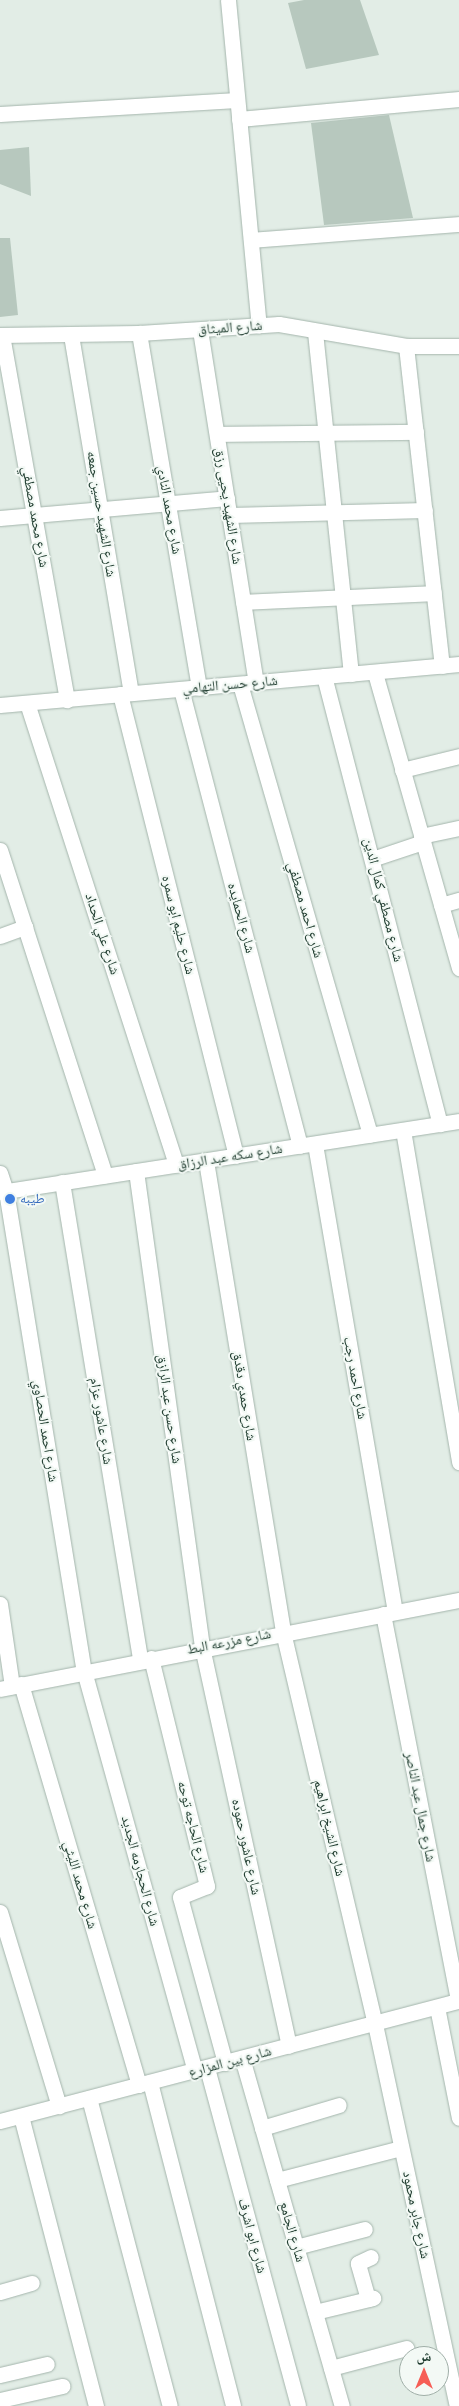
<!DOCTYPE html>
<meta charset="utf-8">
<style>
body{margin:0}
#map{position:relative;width:459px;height:2406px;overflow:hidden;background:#e2ede6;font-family:"Fira Sans Condensed","Noto Naskh Arabic",sans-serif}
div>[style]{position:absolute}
.building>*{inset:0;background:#b7c8be}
.roads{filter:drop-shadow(0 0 1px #a4b5ac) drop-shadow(0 0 1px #a4b5ac)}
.minor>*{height:15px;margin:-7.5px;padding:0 7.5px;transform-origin:7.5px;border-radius:7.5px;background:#fff}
.dots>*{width:14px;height:14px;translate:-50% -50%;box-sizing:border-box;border:2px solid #f3f9f5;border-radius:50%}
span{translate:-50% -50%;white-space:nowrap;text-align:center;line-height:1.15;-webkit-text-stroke:4px #f3f9f5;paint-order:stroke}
.street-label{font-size:14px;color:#213e31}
.shop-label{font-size:14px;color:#366cbe}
.left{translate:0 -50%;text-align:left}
.north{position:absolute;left:399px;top:2346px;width:50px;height:50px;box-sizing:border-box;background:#f3f9f5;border:1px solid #9faea7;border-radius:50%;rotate:0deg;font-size:14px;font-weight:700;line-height:20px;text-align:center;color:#213e31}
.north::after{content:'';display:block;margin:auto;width:18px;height:22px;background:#f65e56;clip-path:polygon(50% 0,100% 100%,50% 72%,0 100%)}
</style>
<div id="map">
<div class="building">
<div style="clip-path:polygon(304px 0,360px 0,379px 55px,306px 69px,288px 3px)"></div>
<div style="clip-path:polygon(389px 115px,413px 218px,324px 225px,311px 123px)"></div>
<div style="clip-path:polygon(29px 147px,31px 196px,0 184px,0 150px)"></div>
<div style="clip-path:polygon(0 238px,10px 238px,18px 315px,0 317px)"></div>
</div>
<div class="roads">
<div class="minor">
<div style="left:228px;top:0;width:327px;rotate:84.6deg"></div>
<div style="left:0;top:114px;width:237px;rotate:-3.4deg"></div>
<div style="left:239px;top:119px;width:221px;rotate:-5.2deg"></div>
<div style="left:251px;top:240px;width:209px;rotate:-4.4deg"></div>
<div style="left:200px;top:330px;width:357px;rotate:81deg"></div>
<div style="left:315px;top:332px;width:344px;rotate:84deg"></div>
<div style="left:139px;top:333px;width:360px;rotate:80.4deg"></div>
<div style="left:0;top:335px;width:139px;rotate:-0.8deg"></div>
<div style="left:139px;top:333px;width:140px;rotate:-3.7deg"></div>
<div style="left:279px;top:324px;width:129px;rotate:9.8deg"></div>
<div style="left:406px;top:346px;width:53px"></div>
<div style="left:2px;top:335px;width:371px;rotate:79.9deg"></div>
<div style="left:71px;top:335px;width:363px;rotate:80.5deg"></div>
<div style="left:406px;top:346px;width:322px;rotate:83.6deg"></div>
<div style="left:217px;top:434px;width:199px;rotate:-0.6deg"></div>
<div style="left:230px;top:515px;width:195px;rotate:-1.5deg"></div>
<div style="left:0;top:518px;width:228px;rotate:-5deg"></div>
<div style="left:243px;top:602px;width:191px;rotate:-2.7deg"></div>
<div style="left:375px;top:673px;width:307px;rotate:74.1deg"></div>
<div style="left:324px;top:676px;width:463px;rotate:75.5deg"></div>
<div style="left:240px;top:684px;width:469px;rotate:73.9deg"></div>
<div style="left:181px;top:689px;width:472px;rotate:75.4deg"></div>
<div style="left:120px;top:694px;width:476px;rotate:75.9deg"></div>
<div style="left:27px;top:703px;width:485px;rotate:72.1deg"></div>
<div style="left:0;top:705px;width:461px;rotate:-5.1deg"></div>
<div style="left:402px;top:770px;width:59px;rotate:-13.8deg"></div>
<div style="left:421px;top:836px;width:39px;rotate:-12deg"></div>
<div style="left:0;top:850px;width:342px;rotate:72.1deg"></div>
<div style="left:372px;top:859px;width:54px;rotate:-18.4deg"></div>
<div style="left:441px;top:905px;width:19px;rotate:-16deg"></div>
<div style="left:0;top:936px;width:27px;rotate:-20deg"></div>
<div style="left:403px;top:1130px;width:337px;rotate:80.4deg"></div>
<div style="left:315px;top:1144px;width:474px;rotate:80.3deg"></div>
<div style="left:206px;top:1161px;width:477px;rotate:80.7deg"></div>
<div style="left:283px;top:1632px;width:403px;rotate:76.8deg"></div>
<div style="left:375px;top:2024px;width:391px;rotate:77.9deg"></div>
<div style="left:136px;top:1171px;width:481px;rotate:82.1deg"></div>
<div style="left:202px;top:1647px;width:408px;rotate:77.7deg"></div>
<div style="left:0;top:1173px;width:19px;rotate:72deg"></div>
<div style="left:6px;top:1191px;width:486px;rotate:80.8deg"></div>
<div style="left:84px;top:1671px;width:415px;rotate:74.5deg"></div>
<div style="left:62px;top:1182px;width:484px;rotate:80.7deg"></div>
<div style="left:0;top:1192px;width:464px;rotate:-8.8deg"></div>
<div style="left:0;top:1604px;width:83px;rotate:81.7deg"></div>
<div style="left:383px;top:1614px;width:394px;rotate:79deg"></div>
<div style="left:151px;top:1658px;width:235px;rotate:76.2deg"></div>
<div style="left:207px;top:1886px;width:29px;rotate:158deg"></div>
<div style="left:180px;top:1897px;width:172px;rotate:74.8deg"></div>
<div style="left:21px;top:1684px;width:418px;rotate:73.6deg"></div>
<div style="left:0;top:1689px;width:468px;rotate:-11deg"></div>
<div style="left:0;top:1912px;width:203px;rotate:73.1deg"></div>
<div style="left:437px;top:2007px;width:113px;rotate:78.8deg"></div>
<div style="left:242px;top:2058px;width:362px;rotate:74deg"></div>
<div style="left:207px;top:2068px;width:349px;rotate:74.9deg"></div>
<div style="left:150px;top:2082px;width:334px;rotate:75.6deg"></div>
<div style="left:89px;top:2098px;width:318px;rotate:75.3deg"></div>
<div style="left:21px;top:2116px;width:300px;rotate:75.5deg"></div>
<div style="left:0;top:2121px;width:474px;rotate:-14.7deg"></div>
<div style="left:262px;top:2128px;width:80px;rotate:-16.6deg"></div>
<div style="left:277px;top:2180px;width:128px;rotate:-14.5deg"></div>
<div style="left:296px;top:2247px;width:71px;rotate:-14.6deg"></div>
<div style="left:0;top:2292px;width:33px;rotate:-16deg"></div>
<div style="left:368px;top:2299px;width:37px;rotate:-106deg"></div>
<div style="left:358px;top:2263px;width:14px;rotate:-25deg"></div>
<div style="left:315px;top:2312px;width:60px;rotate:-13.6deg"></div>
<div style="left:331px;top:2368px;width:78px;rotate:-14.9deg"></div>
<div style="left:0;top:2375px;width:48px;rotate:-13.2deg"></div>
<div style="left:0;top:2400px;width:64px;rotate:-12.7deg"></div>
</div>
</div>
<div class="dots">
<div style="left:10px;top:1199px;background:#3f7fe0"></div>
</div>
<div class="street-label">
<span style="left:230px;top:328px;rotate:-4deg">شارع الميثاق</span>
<span style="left:228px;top:506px;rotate:81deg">شارع الشهيد يحيى رزق</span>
<span style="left:169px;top:510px;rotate:80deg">شارع محمد النادي</span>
<span style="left:101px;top:514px;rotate:81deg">شارع الشهيد حسين جمعه</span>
<span style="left:35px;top:517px;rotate:80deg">شارع محمد مصطفي</span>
<span style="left:230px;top:685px;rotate:-5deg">شارع حسن التهامي</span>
<span style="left:383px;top:900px;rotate:76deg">شارع مصطفي كمال الدين</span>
<span style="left:305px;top:910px;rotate:74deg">شارع احمد مصطفي</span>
<span style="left:241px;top:918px;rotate:75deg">شارع الحمايده</span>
<span style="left:178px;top:925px;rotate:76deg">شارع حليم ابو سمره</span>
<span style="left:102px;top:934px;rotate:72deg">شارع علي الحداد</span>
<span style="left:230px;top:1157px;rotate:-9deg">شارع سكه عبد الرزاق</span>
<span style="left:355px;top:1378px;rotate:80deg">شارع احمد رجب</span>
<span style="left:244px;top:1396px;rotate:81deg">شارع حمدي دقدق</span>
<span style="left:169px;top:1409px;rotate:82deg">شارع حسن عبد الرازق</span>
<span style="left:101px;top:1421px;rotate:81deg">شارع عاشور عزام</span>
<span style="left:45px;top:1431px;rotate:81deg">شارع احمد الحصاوي</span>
<span style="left:229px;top:1642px;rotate:-11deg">شارع مزرعه البط</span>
<span style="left:420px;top:1807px;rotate:79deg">شارع جمال عبد الناصر</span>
<span style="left:193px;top:1827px;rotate:76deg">شارع الحاجه توحه</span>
<span style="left:329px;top:1828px;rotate:77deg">شارع الشيخ ابراهيم</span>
<span style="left:246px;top:1847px;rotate:78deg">شارع عاشور حموده</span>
<span style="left:140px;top:1871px;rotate:75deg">شارع الحجارمه الجديد</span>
<span style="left:80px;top:1885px;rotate:74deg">شارع محمد الليثي</span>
<span style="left:230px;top:2062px;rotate:-15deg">شارع بين المزارع</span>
<span style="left:416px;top:2215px;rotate:78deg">شارع جابر محمود</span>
<span style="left:292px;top:2232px;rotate:74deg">شارع الجامع</span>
<span style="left:252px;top:2236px;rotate:75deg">شارع ابو اشرف</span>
</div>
<div class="shop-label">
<span class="left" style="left:20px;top:1199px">طيبه</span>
</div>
<div class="north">ش</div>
</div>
